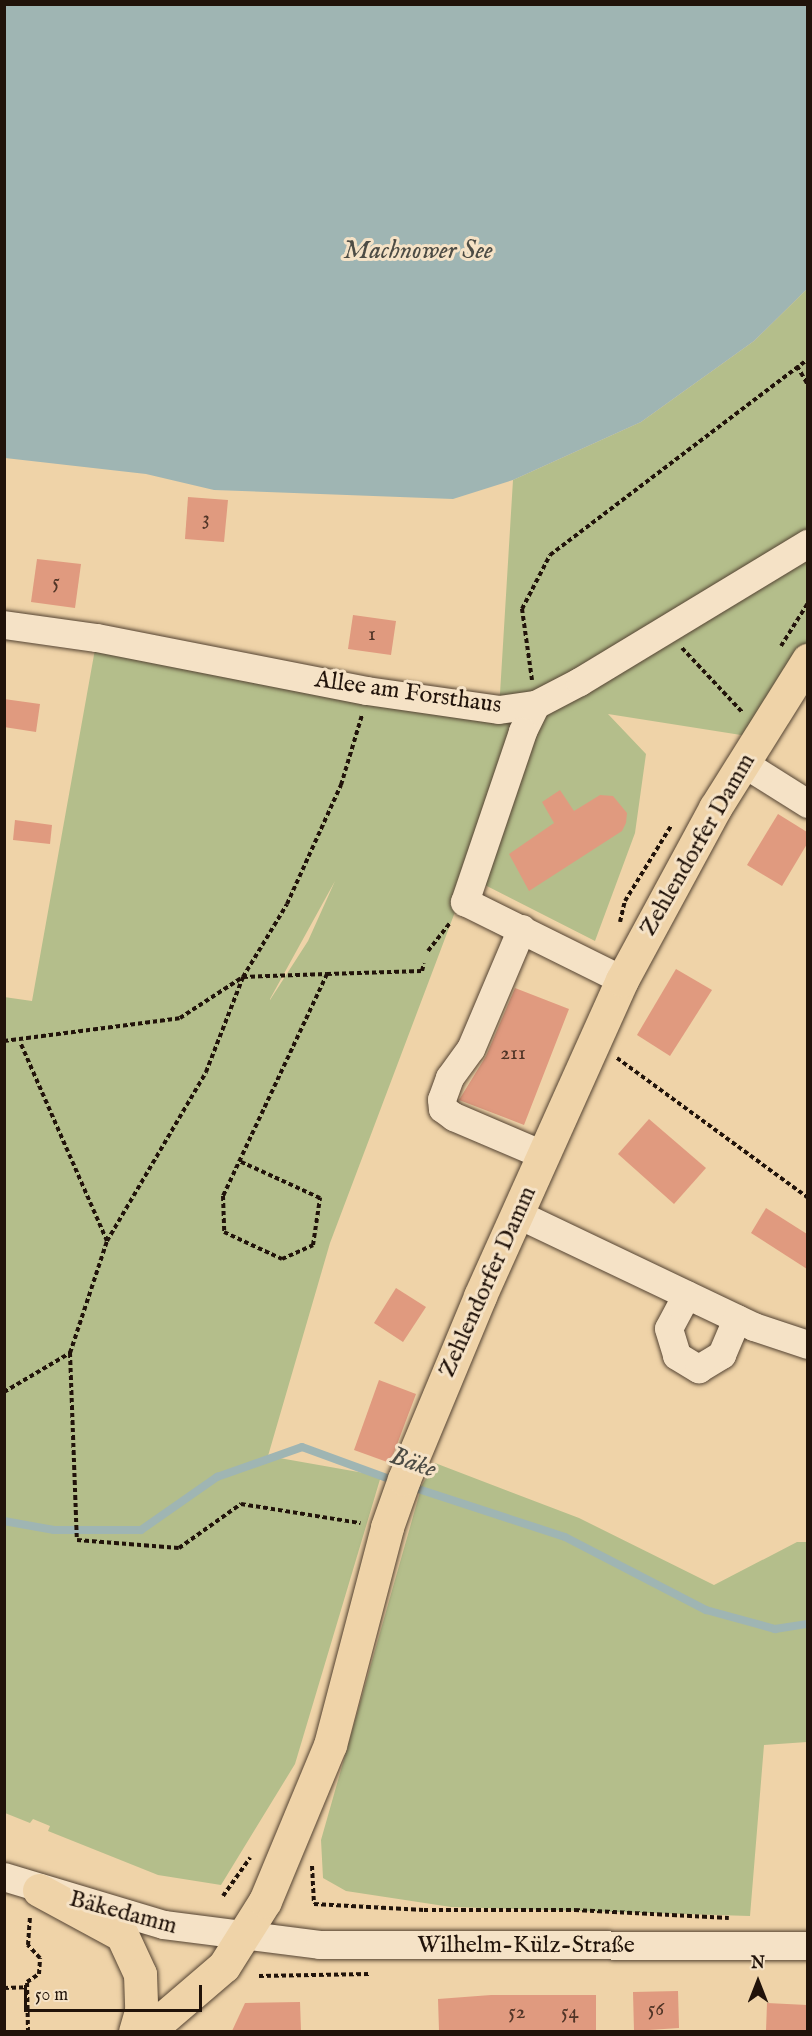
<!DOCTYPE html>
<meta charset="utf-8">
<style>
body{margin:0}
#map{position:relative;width:812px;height:2036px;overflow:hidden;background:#efd3a8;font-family:"IM FELL English",serif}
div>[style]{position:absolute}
.green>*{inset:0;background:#b4be8b}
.water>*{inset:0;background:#9fb5b3}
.stream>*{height:8px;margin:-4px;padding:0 4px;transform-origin:4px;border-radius:4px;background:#9fb5b3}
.building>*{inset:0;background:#e09a7f}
.path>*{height:4px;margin-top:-2px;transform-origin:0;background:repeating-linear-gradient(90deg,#21130a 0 4.5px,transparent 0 7.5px)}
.roads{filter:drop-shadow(0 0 2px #544332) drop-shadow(0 0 2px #544332)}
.minor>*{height:28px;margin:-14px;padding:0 14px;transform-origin:14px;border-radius:14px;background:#f5e2c6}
.major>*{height:33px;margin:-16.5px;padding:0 16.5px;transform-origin:16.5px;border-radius:16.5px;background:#efd3a8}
span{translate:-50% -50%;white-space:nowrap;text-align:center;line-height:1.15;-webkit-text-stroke:6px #f5e2c6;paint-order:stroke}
.number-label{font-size:21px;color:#513527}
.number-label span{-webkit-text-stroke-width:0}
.street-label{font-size:24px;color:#21130a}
.water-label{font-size:26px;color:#4d4c45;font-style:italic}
.frame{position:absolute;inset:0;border:6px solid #21130a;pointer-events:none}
.north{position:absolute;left:728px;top:1952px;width:60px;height:60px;-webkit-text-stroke:4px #f5e2c6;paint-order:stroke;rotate:0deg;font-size:16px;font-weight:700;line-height:24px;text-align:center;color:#21130a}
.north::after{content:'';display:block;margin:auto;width:21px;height:27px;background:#21130a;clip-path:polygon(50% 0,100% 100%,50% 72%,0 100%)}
.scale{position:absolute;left:24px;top:1985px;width:178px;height:27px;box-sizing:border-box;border:3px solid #21130a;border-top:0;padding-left:8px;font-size:18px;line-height:21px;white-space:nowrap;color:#21130a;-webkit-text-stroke:4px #f5e2c6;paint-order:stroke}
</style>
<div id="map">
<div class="green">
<div style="clip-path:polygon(evenodd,807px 289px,807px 660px,760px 738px,608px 714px,646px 754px,635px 833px,595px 941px,473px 879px,458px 904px,330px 1243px,268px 1456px,381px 1476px,295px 1764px,221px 1885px,158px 1875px,48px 1831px,50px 1826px,33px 1819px,30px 1823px,5px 1813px,4px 997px,32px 1001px,97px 638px,499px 710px,513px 480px,641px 422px,754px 341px,807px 289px,335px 881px,308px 941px,270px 1000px,270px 999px,335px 881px)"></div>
<div style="clip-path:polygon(435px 1463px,579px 1518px,714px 1585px,797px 1542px,807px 1542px,807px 1742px,764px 1745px,750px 1916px,451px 1907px,346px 1891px,323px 1878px,321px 1840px,422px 1485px)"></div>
</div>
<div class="water">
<div style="clip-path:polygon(5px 4px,807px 5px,807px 289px,754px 341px,641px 422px,513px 480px,453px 499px,214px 490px,146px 474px,5px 458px)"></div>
</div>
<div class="stream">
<div style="left:409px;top:1486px;width:164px;rotate:18.1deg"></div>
<div style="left:565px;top:1537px;width:159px;rotate:27.4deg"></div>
<div style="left:706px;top:1610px;width:72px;rotate:15.4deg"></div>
<div style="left:775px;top:1629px;width:33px;rotate:-9deg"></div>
<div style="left:4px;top:1521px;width:51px;rotate:10.2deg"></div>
<div style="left:54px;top:1530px;width:87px"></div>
<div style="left:141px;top:1530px;width:93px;rotate:-34.9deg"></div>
<div style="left:217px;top:1477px;width:90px;rotate:-19.4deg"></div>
<div style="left:302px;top:1447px;width:99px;rotate:20.1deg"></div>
</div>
<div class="building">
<div style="clip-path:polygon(188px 497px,228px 500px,224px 542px,185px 539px)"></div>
<div style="clip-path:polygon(37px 559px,81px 564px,75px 608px,31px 602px)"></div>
<div style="clip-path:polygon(353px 615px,396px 621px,391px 655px,348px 649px)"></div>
<div style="clip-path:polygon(4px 699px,40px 704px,36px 732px,4px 727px)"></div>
<div style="clip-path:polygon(560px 790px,574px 811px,600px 795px,613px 796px,627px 813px,626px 823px,622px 831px,529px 891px,509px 854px,554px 823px,542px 802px)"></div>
<div style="clip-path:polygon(778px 814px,807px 832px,807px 844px,782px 886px,747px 865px)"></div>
<div style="clip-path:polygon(15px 820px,52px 825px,50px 844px,13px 840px)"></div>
<div style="clip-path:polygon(676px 969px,712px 990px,670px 1056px,637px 1035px)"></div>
<div style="clip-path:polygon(515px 988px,569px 1009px,524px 1125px,459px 1100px,486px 1056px)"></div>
<div style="clip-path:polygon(649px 1119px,706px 1168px,674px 1204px,618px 1154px)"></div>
<div style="clip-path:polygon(766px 1208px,807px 1234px,807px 1269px,751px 1233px)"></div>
<div style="clip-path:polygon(396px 1288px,426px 1307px,403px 1342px,374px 1323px)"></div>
<div style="clip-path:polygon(379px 1380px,416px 1394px,390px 1463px,354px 1450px)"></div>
<div style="clip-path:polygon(678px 1991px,679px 2028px,634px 2031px,633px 1992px)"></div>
<div style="clip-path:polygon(491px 1995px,596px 1995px,596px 2031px,439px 2031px,438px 1999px)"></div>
<div style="clip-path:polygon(300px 2002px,301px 2031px,232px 2031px,245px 2003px)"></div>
<div style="clip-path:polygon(767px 2003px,807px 2005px,807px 2031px,766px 2031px)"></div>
</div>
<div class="path">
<div style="left:797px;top:366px;width:22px;rotate:60deg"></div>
<div style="left:781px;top:646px;width:51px;rotate:-57.9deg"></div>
<div style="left:682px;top:648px;width:89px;rotate:46.8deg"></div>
<div style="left:532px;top:680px;width:72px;rotate:-98deg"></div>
<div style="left:522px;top:609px;width:61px;rotate:-62.6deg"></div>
<div style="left:550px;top:555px;width:324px;rotate:-37.2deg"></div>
<div style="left:620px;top:922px;width:22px;rotate:-77deg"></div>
<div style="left:625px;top:901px;width:88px;rotate:-58.5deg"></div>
<div style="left:428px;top:951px;width:36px;rotate:-52deg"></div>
<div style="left:327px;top:974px;width:95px;rotate:-1.8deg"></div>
<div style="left:422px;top:971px;width:8px;rotate:-76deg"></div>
<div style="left:4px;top:1041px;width:177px;rotate:-7.4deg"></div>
<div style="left:180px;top:1018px;width:75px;rotate:-33.1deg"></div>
<div style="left:243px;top:977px;width:85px;rotate:-58.9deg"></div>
<div style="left:287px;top:904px;width:131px;rotate:-65.6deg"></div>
<div style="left:341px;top:785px;width:73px;rotate:-73.3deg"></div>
<div style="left:617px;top:1058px;width:237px;rotate:36.2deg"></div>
<div style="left:107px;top:1241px;width:196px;rotate:-59.6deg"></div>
<div style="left:206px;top:1072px;width:102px;rotate:-68.7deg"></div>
<div style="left:243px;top:977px;width:84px;rotate:-2deg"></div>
<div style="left:327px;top:974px;width:245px;rotate:115.1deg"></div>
<div style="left:223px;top:1196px;width:36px;rotate:88deg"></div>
<div style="left:224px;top:1232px;width:64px;rotate:25deg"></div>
<div style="left:282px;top:1259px;width:34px;rotate:-24deg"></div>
<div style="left:313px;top:1245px;width:48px;rotate:-81.5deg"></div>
<div style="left:320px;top:1198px;width:89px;rotate:-155.4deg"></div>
<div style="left:70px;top:1353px;width:187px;rotate:87.9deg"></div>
<div style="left:77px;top:1540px;width:102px;rotate:4.5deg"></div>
<div style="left:179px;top:1548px;width:76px;rotate:-35.4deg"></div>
<div style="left:241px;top:1504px;width:121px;rotate:9.1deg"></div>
<div style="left:4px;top:1392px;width:77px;rotate:-30.6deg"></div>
<div style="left:70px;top:1353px;width:118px;rotate:-71.7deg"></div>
<div style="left:107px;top:1241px;width:217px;rotate:-113.6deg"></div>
<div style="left:312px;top:1866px;width:38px;rotate:87deg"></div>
<div style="left:314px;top:1904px;width:110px;rotate:3.1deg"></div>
<div style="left:424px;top:1910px;width:151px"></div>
<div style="left:575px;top:1910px;width:154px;rotate:3deg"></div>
<div style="left:223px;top:1896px;width:47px;rotate:-54.6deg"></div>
<div style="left:259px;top:1976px;width:110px;rotate:-1deg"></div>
<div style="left:4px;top:1988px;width:23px;rotate:-2deg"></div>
<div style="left:28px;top:2032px;width:50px;rotate:-91.1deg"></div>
<div style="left:27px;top:1982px;width:14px;rotate:-34deg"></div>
<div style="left:39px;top:1974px;width:16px;rotate:-86deg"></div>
<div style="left:40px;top:1958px;width:18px;rotate:-133deg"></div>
<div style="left:28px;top:1945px;width:28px;rotate:-86deg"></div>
</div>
<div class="roads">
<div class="minor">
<div style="left:4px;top:625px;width:94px;rotate:8deg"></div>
<div style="left:97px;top:638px;width:275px;rotate:11.1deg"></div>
<div style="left:367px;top:691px;width:133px;rotate:8.2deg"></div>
<div style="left:499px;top:710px;width:37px;rotate:-8deg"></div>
<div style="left:536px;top:705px;width:50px;rotate:-27.6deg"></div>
<div style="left:580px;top:682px;width:267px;rotate:-31.2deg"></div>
<div style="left:536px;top:705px;width:30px;rotate:116deg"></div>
<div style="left:523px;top:732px;width:180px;rotate:108.8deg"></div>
<div style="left:465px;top:902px;width:175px;rotate:26.4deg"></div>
<div style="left:743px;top:763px;width:77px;rotate:32.2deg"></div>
<div style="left:522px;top:929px;width:130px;rotate:113deg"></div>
<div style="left:471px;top:1049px;width:36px;rotate:126deg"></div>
<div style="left:450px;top:1078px;width:23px;rotate:110deg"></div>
<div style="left:442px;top:1100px;width:9px;rotate:84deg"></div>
<div style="left:443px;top:1109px;width:14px;rotate:36deg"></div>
<div style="left:454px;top:1117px;width:97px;rotate:23.1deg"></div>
<div style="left:517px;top:1214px;width:263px;rotate:25.5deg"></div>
<div style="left:754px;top:1327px;width:57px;rotate:18.4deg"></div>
<div style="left:687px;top:1295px;width:38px;rotate:118deg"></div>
<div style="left:669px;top:1329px;width:28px;rotate:73deg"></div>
<div style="left:677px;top:1356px;width:26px;rotate:31deg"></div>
<div style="left:699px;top:1369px;width:27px;rotate:-31deg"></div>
<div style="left:722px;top:1355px;width:39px;rotate:-67deg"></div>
<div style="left:4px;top:1877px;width:167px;rotate:16.7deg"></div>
<div style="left:164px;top:1925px;width:157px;rotate:7.3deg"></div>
<div style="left:320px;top:1945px;width:488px;rotate:0.1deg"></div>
</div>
<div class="major">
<div style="left:39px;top:1890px;width:94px;rotate:28.5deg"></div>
<div style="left:122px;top:1935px;width:43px;rotate:65.2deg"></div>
<div style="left:140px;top:1974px;width:37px;rotate:88deg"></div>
<div style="left:141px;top:2011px;width:22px;rotate:106deg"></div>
<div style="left:147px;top:2032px;width:101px;rotate:-40.6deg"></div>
<div style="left:224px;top:1966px;width:77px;rotate:-57.8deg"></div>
<div style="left:265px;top:1901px;width:169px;rotate:-67.4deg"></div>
<div style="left:330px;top:1745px;width:225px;rotate:-75.3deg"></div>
<div style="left:387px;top:1527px;width:51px;rotate:-70.5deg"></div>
<div style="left:404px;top:1479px;width:198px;rotate:-67.4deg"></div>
<div style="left:480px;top:1296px;width:346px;rotate:-65.8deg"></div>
<div style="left:622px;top:980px;width:196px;rotate:-61.6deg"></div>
<div style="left:715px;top:808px;width:175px;rotate:-57.9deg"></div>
</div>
</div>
<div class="number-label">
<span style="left:206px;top:519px">3</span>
<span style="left:56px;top:583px">5</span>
<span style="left:372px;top:635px">1</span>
<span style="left:513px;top:1054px">211</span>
<span style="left:656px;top:2010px">56</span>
<span style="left:517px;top:2013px">52</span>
<span style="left:570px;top:2013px">54</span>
</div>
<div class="street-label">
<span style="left:408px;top:693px;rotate:8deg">Allee am Forsthaus</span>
<span style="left:698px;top:845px;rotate:-60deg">Zehlendorfer Damm</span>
<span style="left:488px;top:1282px;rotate:-66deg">Zehlendorfer Damm</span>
<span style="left:123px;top:1913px;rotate:15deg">Bäkedamm</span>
<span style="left:526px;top:1946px">Wilhelm-Külz-Straße</span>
</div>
<div class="water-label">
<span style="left:418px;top:251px">Machnower See</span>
<span style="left:413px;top:1463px;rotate:19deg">Bäke</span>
</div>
<div class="frame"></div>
<div class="north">N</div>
<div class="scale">50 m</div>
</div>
